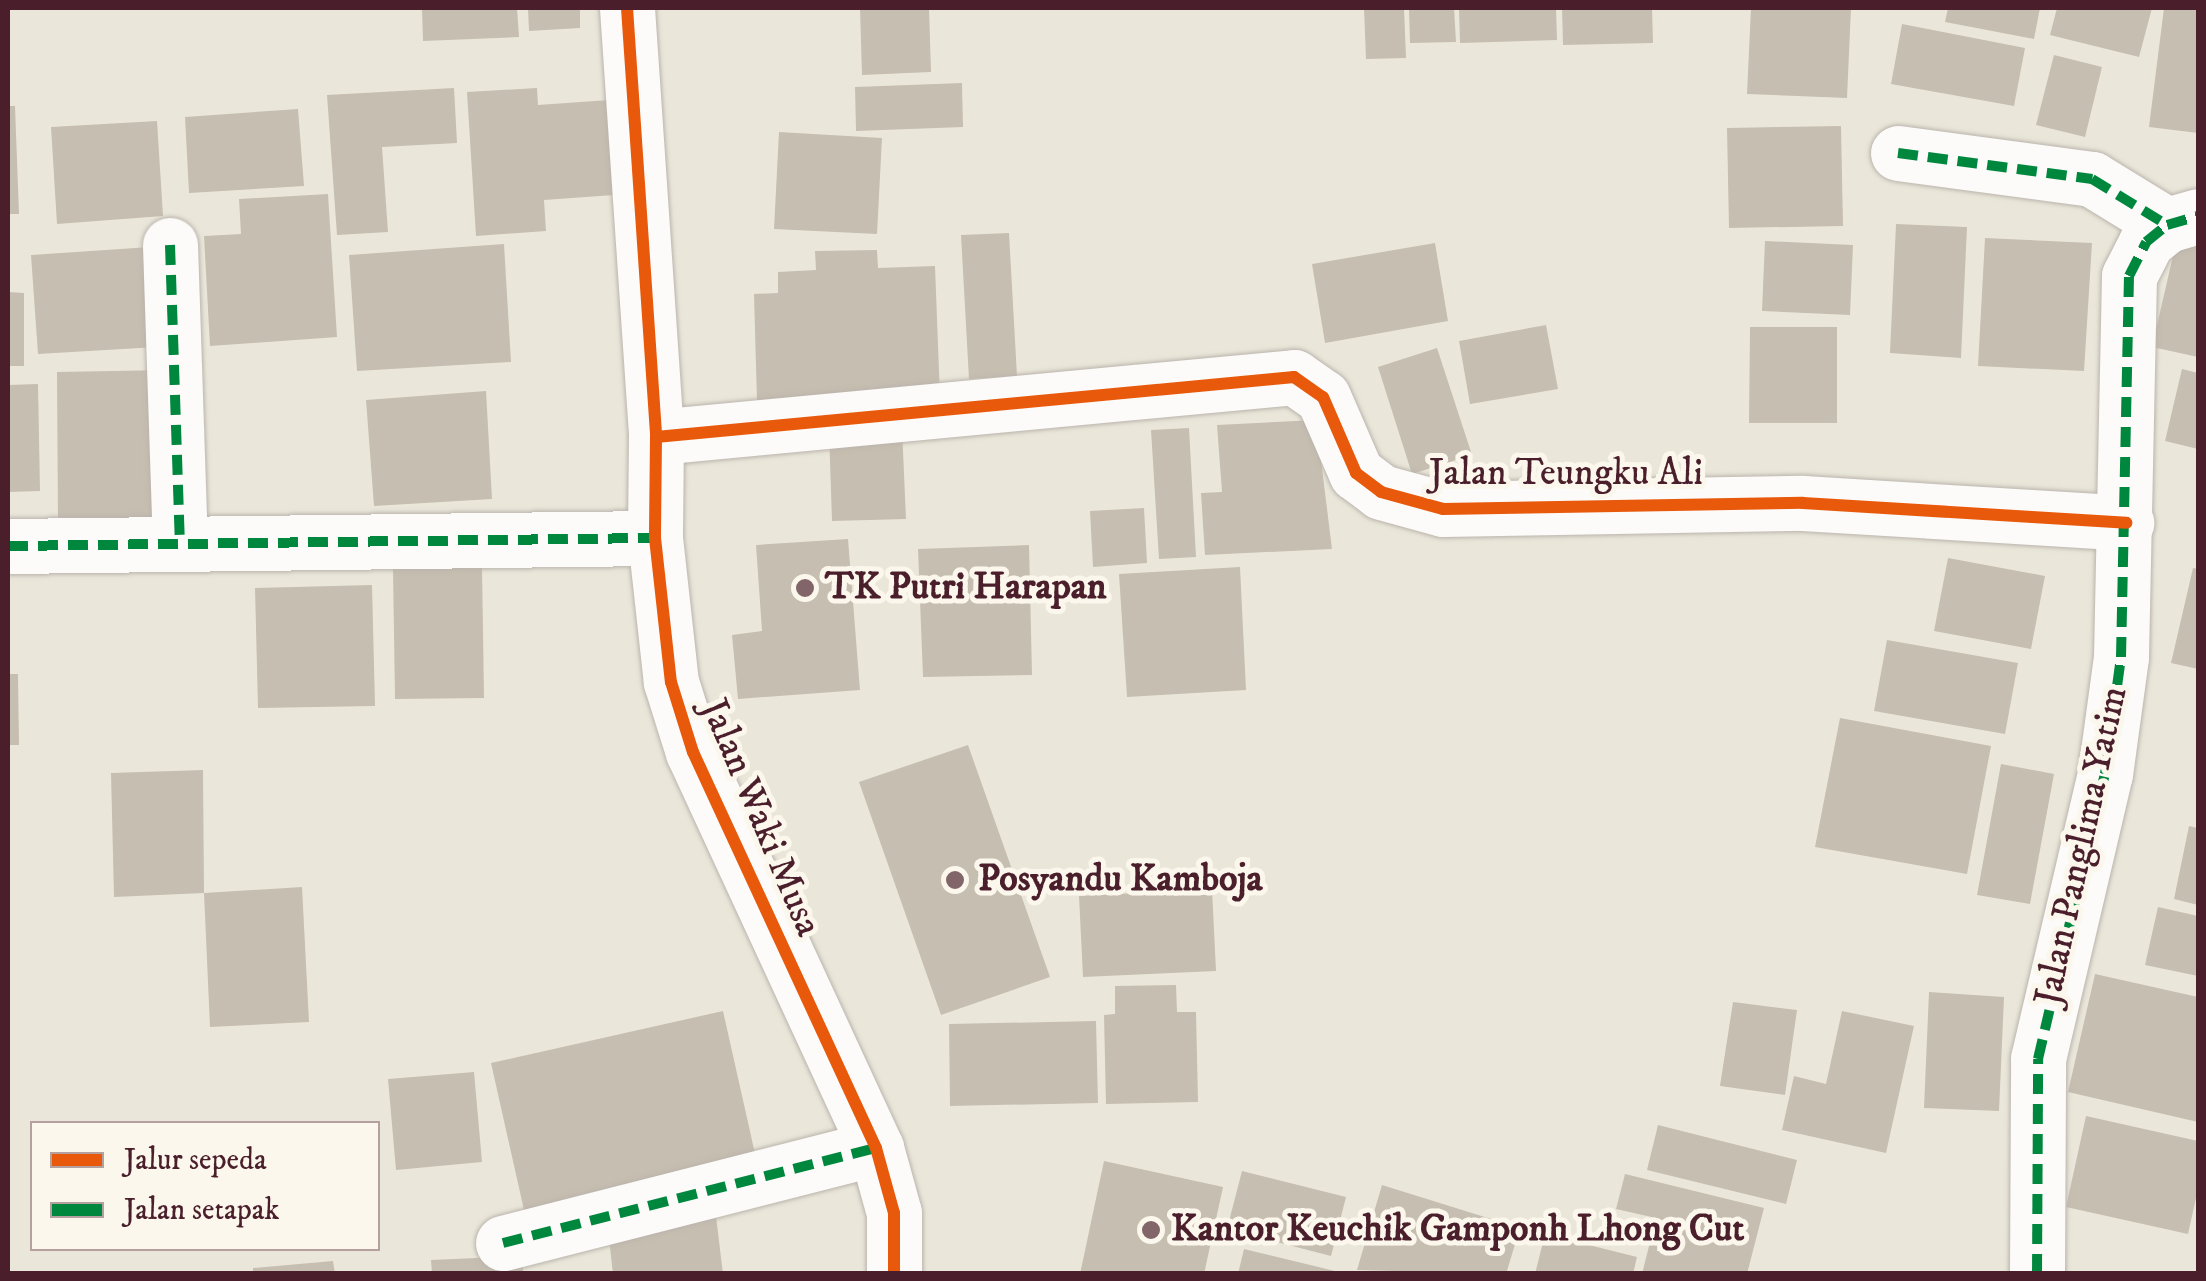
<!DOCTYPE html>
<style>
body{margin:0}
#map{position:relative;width:2206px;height:1281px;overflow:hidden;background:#eae7da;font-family:"IM FELL DW Pica",serif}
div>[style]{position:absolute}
.building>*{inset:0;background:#c6beb0}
.roads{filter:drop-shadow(0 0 2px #bbb4ad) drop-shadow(0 0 2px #bbb4ad)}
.minor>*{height:55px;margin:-27.5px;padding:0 27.5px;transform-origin:27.5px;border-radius:27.5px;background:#fcfbf9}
.quiet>*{height:10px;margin-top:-5px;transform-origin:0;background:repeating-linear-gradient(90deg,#00873e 0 20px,transparent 0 30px)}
.cycleway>*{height:12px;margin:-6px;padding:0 6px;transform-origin:6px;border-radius:6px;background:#e8590c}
.dots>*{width:28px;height:28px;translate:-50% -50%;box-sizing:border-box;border:5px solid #fbf7ec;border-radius:50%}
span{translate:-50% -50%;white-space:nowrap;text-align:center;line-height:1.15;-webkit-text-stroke:10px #fbf7ec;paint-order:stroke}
.street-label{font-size:38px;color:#4a1f2b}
.poi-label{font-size:38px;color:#4a1f2b;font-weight:700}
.left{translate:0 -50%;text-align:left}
.frame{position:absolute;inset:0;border:10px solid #4a1f2b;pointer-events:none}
.legend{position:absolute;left:30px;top:1121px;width:350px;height:130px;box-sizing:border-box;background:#fbf7ec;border:2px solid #b4a19f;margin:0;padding:12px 18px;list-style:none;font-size:30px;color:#4a1f2b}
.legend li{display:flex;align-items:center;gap:20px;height:50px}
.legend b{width:50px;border:2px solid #b4a19f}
</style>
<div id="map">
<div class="building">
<div style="clip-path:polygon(422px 8px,517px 8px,519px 37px,423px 41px)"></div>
<div style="clip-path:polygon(528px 8px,580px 8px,580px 28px,529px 31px)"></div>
<div style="clip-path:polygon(860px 8px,929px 8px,931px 72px,862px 75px)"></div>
<div style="clip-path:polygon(1364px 8px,1404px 8px,1406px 58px,1366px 59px)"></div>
<div style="clip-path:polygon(1409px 8px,1454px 8px,1456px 42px,1410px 43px)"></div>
<div style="clip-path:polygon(1459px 8px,1556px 8px,1557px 40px,1460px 43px)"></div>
<div style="clip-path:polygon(1562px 8px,1652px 8px,1653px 43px,1563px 45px)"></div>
<div style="clip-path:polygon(1751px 8px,1851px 8px,1847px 98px,1747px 94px)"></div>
<div style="clip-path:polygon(1948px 8px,2040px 8px,2034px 39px,1945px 22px)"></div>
<div style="clip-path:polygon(2057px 8px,2152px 8px,2139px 57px,2050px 35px)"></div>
<div style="clip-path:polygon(2164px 8px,2198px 9px,2198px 133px,2149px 127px)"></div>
<div style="clip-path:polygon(1902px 24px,2025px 48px,2014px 106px,1891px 84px)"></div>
<div style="clip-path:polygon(2054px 55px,2102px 67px,2085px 137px,2036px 125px)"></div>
<div style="clip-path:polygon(962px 83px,963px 127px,856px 131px,855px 87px)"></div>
<div style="clip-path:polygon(454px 88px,457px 143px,382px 147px,388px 232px,337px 235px,327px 95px)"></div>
<div style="clip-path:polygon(537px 88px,538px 105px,609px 100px,614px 195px,544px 200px,546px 231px,476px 236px,467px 92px)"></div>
<div style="clip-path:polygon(8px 106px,15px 106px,19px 214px,8px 214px)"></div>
<div style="clip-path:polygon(298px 109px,304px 186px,189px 193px,185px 117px)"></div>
<div style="clip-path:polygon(157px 121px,163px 216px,57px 224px,51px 127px)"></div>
<div style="clip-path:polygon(1841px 126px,1843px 226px,1729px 228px,1727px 128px)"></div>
<div style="clip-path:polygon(779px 132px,882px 138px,877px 234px,774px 229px)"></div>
<div style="clip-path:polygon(328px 194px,337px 337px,210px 346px,204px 236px,241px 234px,239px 199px)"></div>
<div style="clip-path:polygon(1896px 224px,1967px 227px,1961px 358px,1890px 353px)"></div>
<div style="clip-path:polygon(1009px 233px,1017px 376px,969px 379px,961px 235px)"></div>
<div style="clip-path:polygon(2178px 234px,2198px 239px,2198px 357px,2152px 347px)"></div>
<div style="clip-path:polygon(1985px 238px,2092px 243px,2084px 371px,1978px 366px)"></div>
<div style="clip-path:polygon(1765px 241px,1853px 245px,1850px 315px,1762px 311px)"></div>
<div style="clip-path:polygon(1435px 243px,1448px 321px,1325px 343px,1312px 264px)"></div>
<div style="clip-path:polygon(504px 244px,511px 362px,357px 371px,349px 255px)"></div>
<div style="clip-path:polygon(150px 247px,157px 347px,38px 354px,31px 255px)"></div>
<div style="clip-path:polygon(877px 250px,878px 268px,935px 266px,940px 397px,757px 402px,754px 294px,778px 293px,778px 272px,816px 270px,815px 251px)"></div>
<div style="clip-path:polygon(8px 292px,24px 293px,24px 366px,8px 366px)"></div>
<div style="clip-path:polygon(1546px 325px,1558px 389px,1470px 404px,1459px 341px)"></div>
<div style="clip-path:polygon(1750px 327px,1837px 327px,1837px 423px,1749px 423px)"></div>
<div style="clip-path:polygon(1437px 348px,1472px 455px,1412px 474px,1378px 367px)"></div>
<div style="clip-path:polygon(2182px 369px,2198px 373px,2198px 449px,2165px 441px)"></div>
<div style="clip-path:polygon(166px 370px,168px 521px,58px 522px,57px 372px)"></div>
<div style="clip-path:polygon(38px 384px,40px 491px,8px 492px,8px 385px)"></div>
<div style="clip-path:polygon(486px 391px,492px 499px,374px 506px,366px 400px)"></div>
<div style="clip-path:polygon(1316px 420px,1332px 549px,1205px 555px,1201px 493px,1222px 492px,1217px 425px)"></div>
<div style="clip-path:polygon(902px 428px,906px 519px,832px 521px,829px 431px)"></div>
<div style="clip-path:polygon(1189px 428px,1196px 557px,1159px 559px,1151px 430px)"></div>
<div style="clip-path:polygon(1144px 508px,1147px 563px,1093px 567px,1090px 511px)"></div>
<div style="clip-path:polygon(848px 539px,860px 690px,738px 699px,732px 635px,762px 631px,756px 545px)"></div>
<div style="clip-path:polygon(1029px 545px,1032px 675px,923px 677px,918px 549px)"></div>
<div style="clip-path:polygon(1948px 558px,2045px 576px,2031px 649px,1934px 631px)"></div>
<div style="clip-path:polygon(482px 566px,484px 698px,395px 699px,393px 568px)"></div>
<div style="clip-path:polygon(1240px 567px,1246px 690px,1127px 697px,1119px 574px)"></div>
<div style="clip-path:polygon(2193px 568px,2198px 569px,2198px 669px,2171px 663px)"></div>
<div style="clip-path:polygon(372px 585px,375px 706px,258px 708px,255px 588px)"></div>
<div style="clip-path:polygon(1887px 640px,2018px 663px,2005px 734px,1874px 711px)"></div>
<div style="clip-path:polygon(8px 674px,18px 674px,19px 745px,8px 745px)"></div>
<div style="clip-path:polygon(1840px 718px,1991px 746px,1967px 874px,1815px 847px)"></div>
<div style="clip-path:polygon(968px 745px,1050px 977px,941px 1015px,859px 782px)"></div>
<div style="clip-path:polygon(2001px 764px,2054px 774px,2030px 904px,1977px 895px)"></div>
<div style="clip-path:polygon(203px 770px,204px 893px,114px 897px,111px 773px)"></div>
<div style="clip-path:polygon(2189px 826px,2198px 828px,2198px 905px,2174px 899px)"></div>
<div style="clip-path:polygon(302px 887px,309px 1022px,210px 1027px,204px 893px)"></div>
<div style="clip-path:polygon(1212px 889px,1216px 971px,1083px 977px,1079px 896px)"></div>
<div style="clip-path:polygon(2158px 907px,2198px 916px,2198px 976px,2145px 965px)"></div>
<div style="clip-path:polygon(2095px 974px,2198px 997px,2198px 1122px,2068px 1092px)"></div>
<div style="clip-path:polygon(1176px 985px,1177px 1012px,1196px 1012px,1198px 1102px,1106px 1104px,1104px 1015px,1115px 1014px,1115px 986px)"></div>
<div style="clip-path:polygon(1929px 992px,2004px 997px,1999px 1111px,1924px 1108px)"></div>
<div style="clip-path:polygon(1733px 1002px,1797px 1010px,1785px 1095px,1720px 1086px)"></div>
<div style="clip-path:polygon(723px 1011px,758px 1167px,526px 1219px,491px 1063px)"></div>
<div style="clip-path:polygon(1842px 1011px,1914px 1026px,1886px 1153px,1782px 1130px,1794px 1076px,1826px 1084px)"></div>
<div style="clip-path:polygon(1096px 1021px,1098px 1103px,950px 1106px,949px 1024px)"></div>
<div style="clip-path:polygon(474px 1072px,482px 1162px,396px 1170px,388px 1079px)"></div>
<div style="clip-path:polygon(2086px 1116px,2198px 1141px,2198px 1189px,2188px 1234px,2066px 1207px)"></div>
<div style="clip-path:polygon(1658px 1125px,1797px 1160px,1786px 1204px,1647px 1170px)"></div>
<div style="clip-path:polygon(1104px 1161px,1223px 1187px,1204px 1274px,1080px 1274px)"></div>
<div style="clip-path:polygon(1242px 1171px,1346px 1197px,1331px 1256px,1227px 1229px)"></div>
<div style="clip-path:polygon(1625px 1174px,1764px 1208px,1747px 1274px,1642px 1274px,1656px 1218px,1616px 1209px)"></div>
<div style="clip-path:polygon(1382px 1185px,1520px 1228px,1506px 1274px,1357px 1270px)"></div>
<div style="clip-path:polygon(716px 1216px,723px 1274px,613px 1274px,608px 1229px)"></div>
<div style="clip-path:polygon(1545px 1234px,1637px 1257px,1633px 1274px,1535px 1274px)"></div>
<div style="clip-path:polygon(1244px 1249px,1339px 1272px,1339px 1274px,1238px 1274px)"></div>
<div style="clip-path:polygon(523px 1256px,523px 1274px,432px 1274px,431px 1260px)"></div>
<div style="clip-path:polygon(333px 1261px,335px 1274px,253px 1274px,253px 1268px)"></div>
</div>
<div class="roads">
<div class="minor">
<div style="left:627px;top:8px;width:430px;rotate:86.1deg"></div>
<div style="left:656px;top:437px;width:101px;rotate:90.6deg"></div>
<div style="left:655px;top:538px;width:145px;rotate:83.7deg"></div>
<div style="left:671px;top:682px;width:73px;rotate:72.6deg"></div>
<div style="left:693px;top:752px;width:436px;rotate:65.2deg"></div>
<div style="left:876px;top:1148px;width:67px;rotate:74.5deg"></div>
<div style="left:894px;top:1213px;width:61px;rotate:90deg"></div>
<div style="left:1898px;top:153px;width:196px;rotate:7.6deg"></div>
<div style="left:2092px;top:179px;width:88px;rotate:31.5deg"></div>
<div style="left:170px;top:245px;width:298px;rotate:88.1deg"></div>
<div style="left:656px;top:437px;width:641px;rotate:-5.37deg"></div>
<div style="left:1294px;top:377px;width:35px;rotate:35deg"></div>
<div style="left:1323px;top:397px;width:83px;rotate:66.5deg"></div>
<div style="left:1356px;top:473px;width:31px;rotate:37deg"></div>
<div style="left:1381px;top:492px;width:64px;rotate:15.3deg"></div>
<div style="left:1443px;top:509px;width:360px;rotate:-1deg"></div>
<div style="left:1803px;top:503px;width:324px;rotate:3.5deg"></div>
<div style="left:8px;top:546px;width:647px;rotate:-0.71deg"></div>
<div style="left:503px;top:1243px;width:385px;rotate:-14.3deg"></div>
<div style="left:2037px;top:1274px;width:215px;rotate:-89.7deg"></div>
<div style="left:2038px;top:1059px;width:293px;rotate:-76.8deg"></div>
<div style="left:2105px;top:774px;width:118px;rotate:-82.2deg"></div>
<div style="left:2121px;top:657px;width:381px;rotate:-88.8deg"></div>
<div style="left:2129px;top:276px;width:38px;rotate:-63deg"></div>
<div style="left:2146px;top:242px;width:27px;rotate:-39deg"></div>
<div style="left:2167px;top:225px;width:32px;rotate:-16deg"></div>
</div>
</div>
<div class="quiet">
<div style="left:1898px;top:153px;width:196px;rotate:7.6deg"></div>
<div style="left:2092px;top:179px;width:88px;rotate:31.5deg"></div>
<div style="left:170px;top:245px;width:298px;rotate:88.1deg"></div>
<div style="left:8px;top:546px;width:647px;rotate:-0.71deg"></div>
<div style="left:503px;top:1243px;width:385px;rotate:-14.3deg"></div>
<div style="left:2037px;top:1274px;width:215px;rotate:-89.7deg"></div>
<div style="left:2038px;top:1059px;width:293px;rotate:-76.8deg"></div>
<div style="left:2105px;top:774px;width:118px;rotate:-82.2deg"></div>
<div style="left:2121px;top:657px;width:381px;rotate:-88.8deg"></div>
<div style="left:2129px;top:276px;width:38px;rotate:-63deg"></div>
<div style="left:2146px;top:242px;width:27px;rotate:-39deg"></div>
<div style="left:2167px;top:225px;width:32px;rotate:-16deg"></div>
</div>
<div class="cycleway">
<div style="left:627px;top:8px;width:430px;rotate:86.1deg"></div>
<div style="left:656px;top:437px;width:101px;rotate:90.6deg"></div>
<div style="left:655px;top:538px;width:145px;rotate:83.7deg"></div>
<div style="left:671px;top:682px;width:73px;rotate:72.6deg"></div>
<div style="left:693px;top:752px;width:436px;rotate:65.2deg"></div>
<div style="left:876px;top:1148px;width:67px;rotate:74.5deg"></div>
<div style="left:894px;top:1213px;width:61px;rotate:90deg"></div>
<div style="left:656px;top:437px;width:641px;rotate:-5.37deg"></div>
<div style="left:1294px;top:377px;width:35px;rotate:35deg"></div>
<div style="left:1323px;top:397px;width:83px;rotate:66.5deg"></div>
<div style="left:1356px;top:473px;width:31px;rotate:37deg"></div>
<div style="left:1381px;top:492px;width:64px;rotate:15.3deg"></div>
<div style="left:1443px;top:509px;width:360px;rotate:-1deg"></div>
<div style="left:1803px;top:503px;width:324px;rotate:3.5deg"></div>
</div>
<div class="dots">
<div style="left:805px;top:588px;background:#826568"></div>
<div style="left:955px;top:880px;background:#826568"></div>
<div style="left:1151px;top:1230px;background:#826568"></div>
</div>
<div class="street-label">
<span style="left:1566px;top:474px">Jalan Teungku Ali</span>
<span style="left:760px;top:818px;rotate:67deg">Jalan Waki Musa</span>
<span style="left:2082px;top:846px;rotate:-78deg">Jalan Panglima Yatim</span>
</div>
<div class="poi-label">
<span class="left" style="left:825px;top:588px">TK Putri Harapan</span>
<span class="left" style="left:978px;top:880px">Posyandu Kamboja</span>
<span class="left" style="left:1171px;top:1230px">Kantor Keuchik Gamponh Lhong Cut</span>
</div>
<div class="frame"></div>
<ul class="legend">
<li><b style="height:12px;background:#e8590c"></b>Jalur sepeda</li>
<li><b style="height:12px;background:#00873e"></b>Jalan setapak</li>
</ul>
</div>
